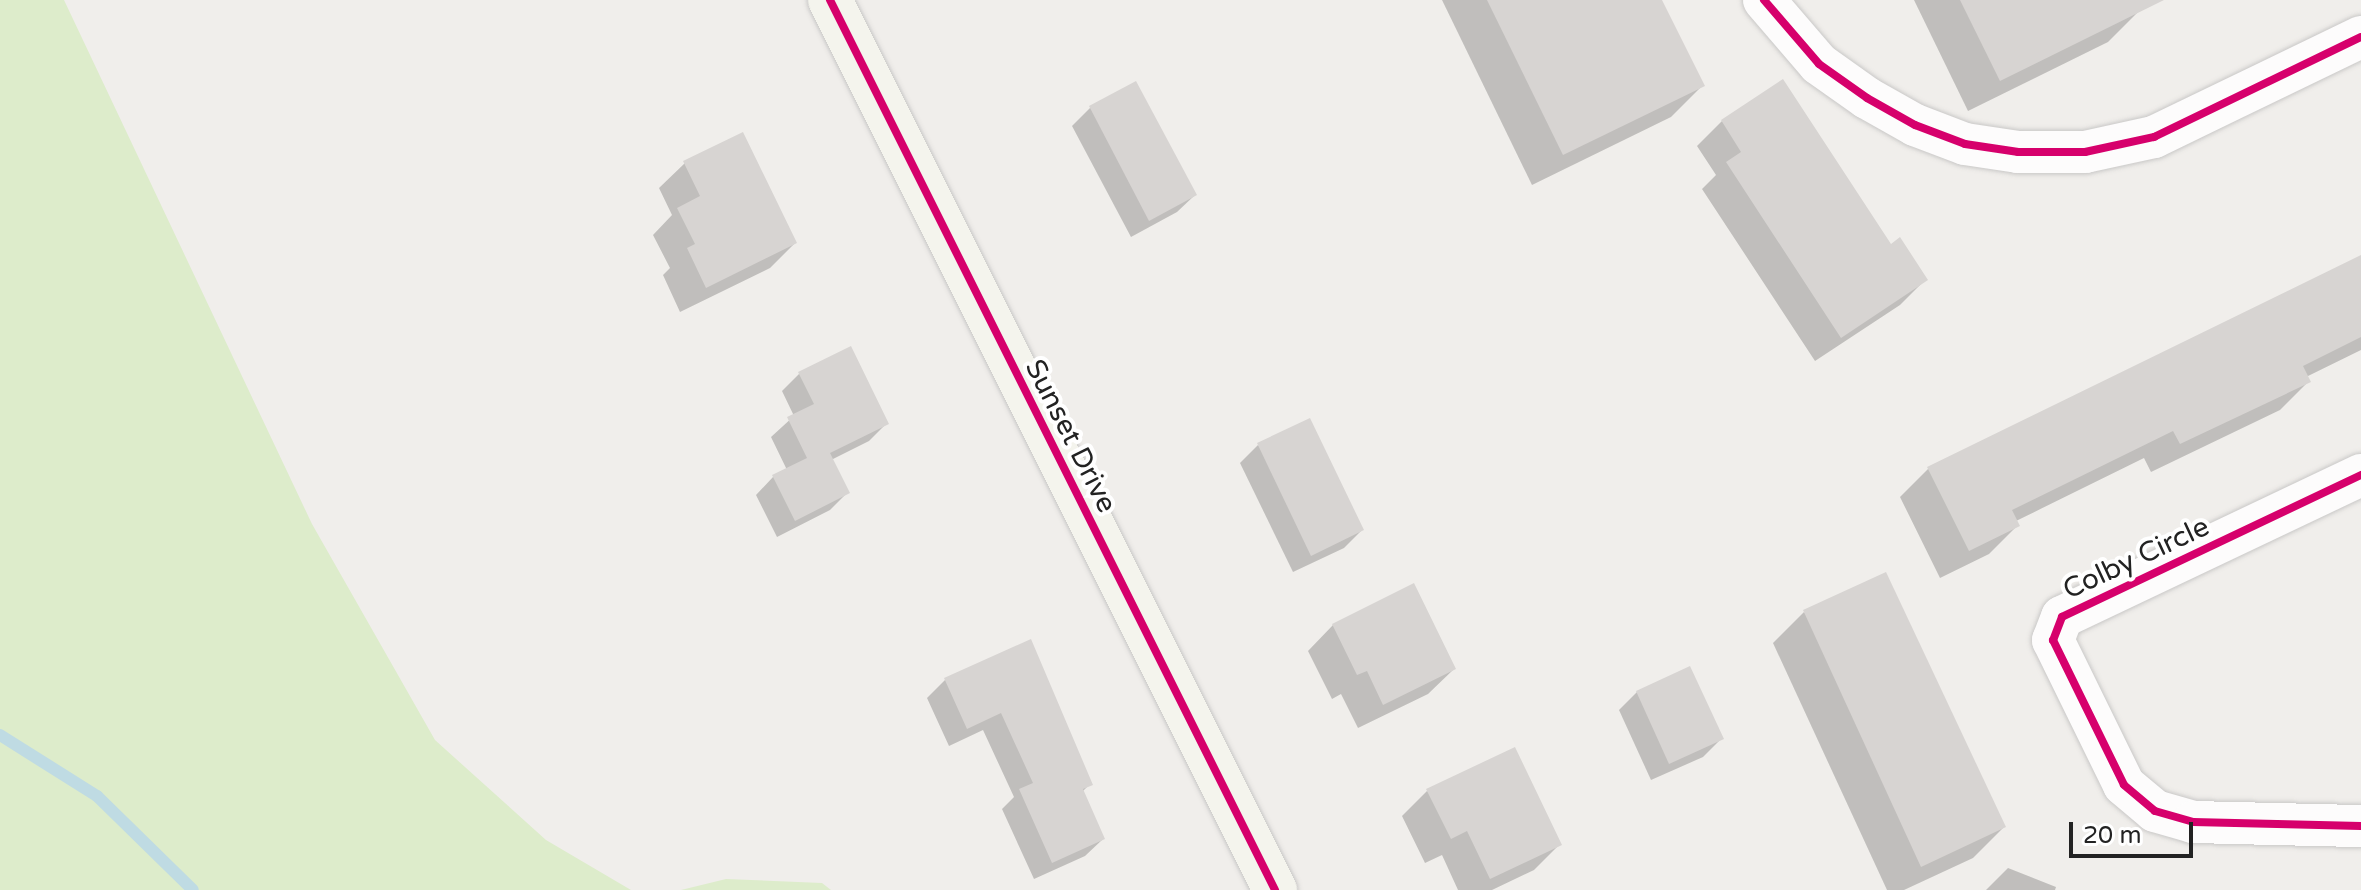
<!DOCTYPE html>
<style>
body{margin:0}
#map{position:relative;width:2361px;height:890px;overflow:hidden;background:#f0eeeb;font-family:"Varela Round",sans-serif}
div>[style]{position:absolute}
.grass>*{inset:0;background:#ddeccb}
.shadow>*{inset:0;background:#0003}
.stream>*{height:12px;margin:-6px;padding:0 6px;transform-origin:6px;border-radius:6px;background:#bfdbe3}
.building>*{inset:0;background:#d7d4d2}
.roads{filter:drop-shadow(0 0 2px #c9c8c7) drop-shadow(0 0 2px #c9c8c7)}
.street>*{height:42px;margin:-21px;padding:0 21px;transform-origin:21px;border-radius:21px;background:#fdfcfc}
.secondary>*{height:44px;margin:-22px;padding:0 22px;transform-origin:22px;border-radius:22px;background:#f4f4ed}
.cycleway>*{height:8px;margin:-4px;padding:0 4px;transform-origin:4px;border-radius:4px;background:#d6006c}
span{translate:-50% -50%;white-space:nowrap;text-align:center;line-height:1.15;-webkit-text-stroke:8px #fff;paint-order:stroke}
.street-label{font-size:28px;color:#222}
.scale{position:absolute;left:2069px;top:822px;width:124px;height:36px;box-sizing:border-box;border:4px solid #222;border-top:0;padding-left:10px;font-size:24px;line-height:28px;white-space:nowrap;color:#222;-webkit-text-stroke:6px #fff;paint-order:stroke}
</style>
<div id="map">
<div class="grass">
<div style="clip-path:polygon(0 0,64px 0,312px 524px,435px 740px,546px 840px,631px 890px,0 890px)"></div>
<div style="clip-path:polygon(726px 879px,822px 883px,831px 890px,681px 890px)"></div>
</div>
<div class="shadow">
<div style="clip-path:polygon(1442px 0,1660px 0,1702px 86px,1671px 117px,1532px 185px)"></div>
<div style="clip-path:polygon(1914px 0,2134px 0,2139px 11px,2108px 42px,1968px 111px)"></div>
<div style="clip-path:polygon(1136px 84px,1195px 195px,1177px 212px,1131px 237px,1072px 126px,1090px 108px)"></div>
<div style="clip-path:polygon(1722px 121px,1890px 246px,1925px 280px,1900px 305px,1815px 361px,1702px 189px,1716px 175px,1697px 146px)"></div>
<div style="clip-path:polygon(685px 163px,795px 243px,770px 268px,680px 312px,663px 275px,670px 268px,653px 235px,672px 215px,659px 188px)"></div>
<div style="clip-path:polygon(2361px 257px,2361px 350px,2306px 377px,2309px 381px,2280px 410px,2151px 472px,2144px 458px,2016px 521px,2018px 525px,1989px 554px,1940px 578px,1900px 497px,1928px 469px)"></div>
<div style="clip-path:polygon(800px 373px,887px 423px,869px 441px,831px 460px,847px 493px,830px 510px,777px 537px,756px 495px,773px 477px,787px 470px,771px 437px,794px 416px,782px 391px)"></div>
<div style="clip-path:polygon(1258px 445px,1362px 530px,1344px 548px,1293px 572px,1240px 463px)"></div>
<div style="clip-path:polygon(1804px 612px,2004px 827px,1973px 858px,1904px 890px,1887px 890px,1773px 643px)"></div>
<div style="clip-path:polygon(1333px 625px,1454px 669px,1428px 694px,1358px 728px,1341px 694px,1332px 699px,1308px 651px)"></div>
<div style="clip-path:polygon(1029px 642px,1090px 784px,1082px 792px,1103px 839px,1085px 856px,1034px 879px,1002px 809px,1014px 797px,983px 730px,949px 746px,927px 698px,945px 680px)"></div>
<div style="clip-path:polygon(1637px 692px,1721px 739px,1703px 757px,1651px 780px,1619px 710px)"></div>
<div style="clip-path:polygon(1427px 791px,1559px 845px,1534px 870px,1492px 890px,1458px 890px,1442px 855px,1425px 863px,1402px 816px)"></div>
<div style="clip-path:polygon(2008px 868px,2056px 887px,2055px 890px,1986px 890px)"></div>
</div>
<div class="stream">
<div style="left:0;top:735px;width:115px;rotate:32.2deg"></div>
<div style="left:97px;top:796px;width:134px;rotate:44.4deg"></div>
</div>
<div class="building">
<div style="clip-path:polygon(1487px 0,1662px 0,1705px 86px,1563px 155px)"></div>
<div style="clip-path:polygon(1960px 0,2164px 0,2000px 81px)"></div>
<div style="clip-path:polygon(1783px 79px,1891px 244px,1900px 237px,1928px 280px,1841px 338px,1726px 162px,1741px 152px,1721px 120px)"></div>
<div style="clip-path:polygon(1136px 81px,1197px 195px,1149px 221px,1089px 106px)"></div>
<div style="clip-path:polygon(743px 132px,797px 243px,706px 288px,687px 248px,695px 244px,677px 208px,700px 196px,683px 161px)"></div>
<div style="clip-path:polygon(2361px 255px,2361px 337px,2303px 366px,2311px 382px,2180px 444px,2173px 431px,2012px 510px,2020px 526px,1969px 551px,1927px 467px)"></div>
<div style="clip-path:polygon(851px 346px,889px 424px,830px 453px,850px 493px,795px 521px,772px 475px,807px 458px,787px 417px,814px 404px,798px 372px)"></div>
<div style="clip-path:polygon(1310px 418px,1364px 530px,1311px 556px,1257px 443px)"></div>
<div style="clip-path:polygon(1886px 572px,2006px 827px,1921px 867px,1803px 610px)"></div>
<div style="clip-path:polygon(1414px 583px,1456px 669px,1383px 705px,1367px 671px,1357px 675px,1332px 624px)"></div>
<div style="clip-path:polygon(1031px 639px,1093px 785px,1083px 789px,1105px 839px,1052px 863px,1019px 789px,1033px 783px,1001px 713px,967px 729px,944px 678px)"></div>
<div style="clip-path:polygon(1690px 666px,1724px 739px,1669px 764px,1636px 691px)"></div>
<div style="clip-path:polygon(1515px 747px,1562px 845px,1490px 879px,1467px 831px,1451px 839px,1426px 789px)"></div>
</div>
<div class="roads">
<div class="street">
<div style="left:1764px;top:0;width:84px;rotate:49.3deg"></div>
<div style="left:1819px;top:64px;width:59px;rotate:35.3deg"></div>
<div style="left:1867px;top:98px;width:55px;rotate:29.4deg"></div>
<div style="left:1915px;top:125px;width:53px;rotate:20.8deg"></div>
<div style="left:1965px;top:144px;width:54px;rotate:8.6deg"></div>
<div style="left:2018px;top:152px;width:67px"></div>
<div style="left:2085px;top:152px;width:71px;rotate:-12.3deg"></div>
<div style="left:2154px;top:137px;width:230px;rotate:-25.8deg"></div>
<div style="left:2361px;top:475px;width:331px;rotate:154.6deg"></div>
<div style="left:2062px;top:617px;width:25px;rotate:111deg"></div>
<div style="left:2053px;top:640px;width:161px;rotate:63.9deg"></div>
<div style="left:2124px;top:785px;width:40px;rotate:40deg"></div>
<div style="left:2155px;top:811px;width:40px;rotate:16deg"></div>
<div style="left:2193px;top:822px;width:168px;rotate:1.4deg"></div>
</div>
<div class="secondary">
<div style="left:830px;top:0;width:995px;rotate:63.43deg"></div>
</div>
</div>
<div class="cycleway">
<div style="left:830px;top:0;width:995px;rotate:63.43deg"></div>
<div style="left:1764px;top:0;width:84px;rotate:49.3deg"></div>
<div style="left:1819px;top:64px;width:59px;rotate:35.3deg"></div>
<div style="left:1867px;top:98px;width:55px;rotate:29.4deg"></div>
<div style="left:1915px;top:125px;width:53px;rotate:20.8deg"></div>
<div style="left:1965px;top:144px;width:54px;rotate:8.6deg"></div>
<div style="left:2018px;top:152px;width:67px"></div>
<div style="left:2085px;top:152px;width:71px;rotate:-12.3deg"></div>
<div style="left:2154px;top:137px;width:230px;rotate:-25.8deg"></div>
<div style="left:2361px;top:475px;width:331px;rotate:154.6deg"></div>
<div style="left:2062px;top:617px;width:25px;rotate:111deg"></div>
<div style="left:2053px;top:640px;width:161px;rotate:63.9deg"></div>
<div style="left:2124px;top:785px;width:40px;rotate:40deg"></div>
<div style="left:2155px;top:811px;width:40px;rotate:16deg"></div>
<div style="left:2193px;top:822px;width:168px;rotate:1.4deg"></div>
</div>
<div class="street-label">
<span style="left:1071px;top:436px;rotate:63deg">Sunset Drive</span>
<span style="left:2136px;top:558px;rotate:-25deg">Colby Circle</span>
</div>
<div class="scale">20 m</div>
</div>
